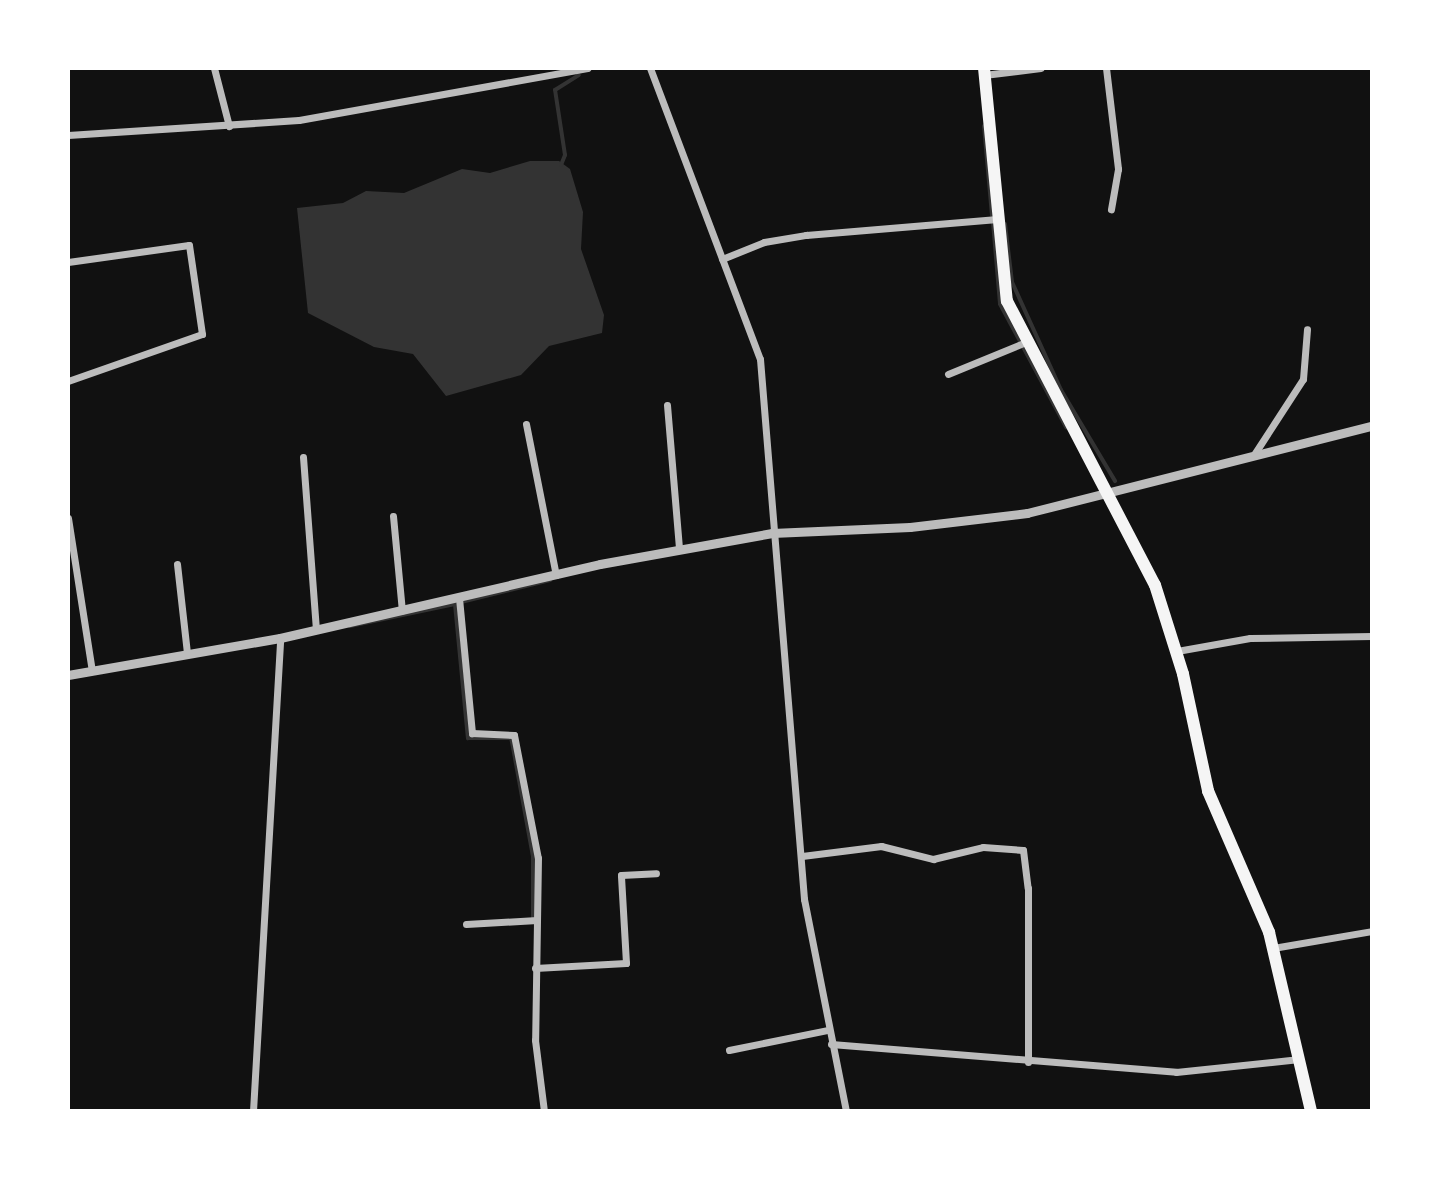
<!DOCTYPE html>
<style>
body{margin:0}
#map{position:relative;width:1440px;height:1179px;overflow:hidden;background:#111;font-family:"PT Sans Narrow",sans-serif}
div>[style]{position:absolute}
.water>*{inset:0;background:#333}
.stream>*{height:4px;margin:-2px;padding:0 2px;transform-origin:2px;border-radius:2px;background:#333}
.minor>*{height:7px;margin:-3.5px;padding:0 3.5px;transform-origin:3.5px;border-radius:3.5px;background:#bcbcbc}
.tertiary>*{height:9px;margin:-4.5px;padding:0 4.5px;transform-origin:4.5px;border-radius:4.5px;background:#bcbcbc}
.primary>*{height:12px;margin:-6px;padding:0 6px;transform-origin:6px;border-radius:6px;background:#f5f5f5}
span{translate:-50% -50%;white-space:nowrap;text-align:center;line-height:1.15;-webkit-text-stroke:8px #fff;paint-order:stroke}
.frame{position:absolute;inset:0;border:70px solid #fff;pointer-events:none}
</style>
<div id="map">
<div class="water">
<div style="clip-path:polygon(530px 161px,559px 161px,570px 169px,583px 212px,581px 249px,604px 315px,602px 333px,549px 346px,521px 375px,446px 396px,413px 354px,374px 347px,308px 313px,297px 208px,343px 203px,366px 191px,404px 193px,462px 169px,490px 173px)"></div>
</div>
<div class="stream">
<div style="left:984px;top:126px;width:90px;rotate:84.9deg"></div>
<div style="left:561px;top:165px;width:11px;rotate:-68deg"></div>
<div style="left:565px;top:155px;width:66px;rotate:-98.7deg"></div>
<div style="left:555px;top:90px;width:28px;rotate:-32deg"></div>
<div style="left:993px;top:222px;width:82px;rotate:85.1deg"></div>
<div style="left:1000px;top:304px;width:140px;rotate:61.8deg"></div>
<div style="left:1005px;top:224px;width:58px;rotate:83.1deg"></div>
<div style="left:1012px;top:282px;width:119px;rotate:65.6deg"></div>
<div style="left:1061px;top:390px;width:106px;rotate:59.3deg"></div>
<div style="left:457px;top:603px;width:96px;rotate:-13.9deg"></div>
<div style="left:350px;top:626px;width:107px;rotate:-11.8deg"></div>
<div style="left:455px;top:604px;width:135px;rotate:84.5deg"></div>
<div style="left:468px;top:738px;width:43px"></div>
<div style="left:511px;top:738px;width:4px;rotate:76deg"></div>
<div style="left:512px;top:742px;width:116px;rotate:79.6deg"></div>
<div style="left:533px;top:856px;width:62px;rotate:90deg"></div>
</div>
<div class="minor">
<div style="left:214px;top:68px;width:60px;rotate:75.5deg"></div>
<div style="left:650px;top:68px;width:311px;rotate:69.3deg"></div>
<div style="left:760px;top:359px;width:542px;rotate:85.34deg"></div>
<div style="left:804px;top:899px;width:216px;rotate:78.8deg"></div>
<div style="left:1106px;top:68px;width:102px;rotate:83.2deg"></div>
<div style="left:1118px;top:169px;width:41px;rotate:99.9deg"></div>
<div style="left:984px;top:75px;width:57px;rotate:-7deg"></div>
<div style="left:68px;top:135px;width:231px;rotate:-3.7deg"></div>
<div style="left:299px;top:120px;width:293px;rotate:-10.2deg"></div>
<div style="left:722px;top:259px;width:45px;rotate:-22deg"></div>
<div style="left:764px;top:242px;width:43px;rotate:-9.5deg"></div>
<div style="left:806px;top:235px;width:192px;rotate:-4.8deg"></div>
<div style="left:68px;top:262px;width:122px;rotate:-8deg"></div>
<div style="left:189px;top:245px;width:90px;rotate:81.7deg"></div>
<div style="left:202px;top:334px;width:142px;rotate:160.7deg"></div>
<div style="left:948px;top:374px;width:84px;rotate:-22.3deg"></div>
<div style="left:667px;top:405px;width:144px;rotate:85.2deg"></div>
<div style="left:526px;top:424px;width:154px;rotate:78.8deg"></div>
<div style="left:1255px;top:453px;width:88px;rotate:-57deg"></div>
<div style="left:1303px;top:379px;width:50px;rotate:-85.4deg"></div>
<div style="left:303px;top:457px;width:173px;rotate:85.7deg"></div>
<div style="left:393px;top:516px;width:95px;rotate:84.6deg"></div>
<div style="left:68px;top:518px;width:155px;rotate:81.1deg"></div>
<div style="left:177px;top:564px;width:90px;rotate:83.6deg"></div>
<div style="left:459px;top:598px;width:136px;rotate:84.5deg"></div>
<div style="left:472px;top:733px;width:42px;rotate:2.7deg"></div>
<div style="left:514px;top:735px;width:125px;rotate:79deg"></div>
<div style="left:538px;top:858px;width:182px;rotate:90.9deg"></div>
<div style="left:535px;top:1040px;width:72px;rotate:82.8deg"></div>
<div style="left:1177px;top:651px;width:74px;rotate:-10.1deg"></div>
<div style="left:1250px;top:638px;width:122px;rotate:-0.9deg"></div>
<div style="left:802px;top:856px;width:80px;rotate:-7.2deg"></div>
<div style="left:881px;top:846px;width:54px;rotate:14deg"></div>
<div style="left:933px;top:859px;width:51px;rotate:-13.5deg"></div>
<div style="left:983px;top:847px;width:40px;rotate:4.3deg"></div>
<div style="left:1023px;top:850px;width:38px;rotate:83deg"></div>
<div style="left:1028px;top:888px;width:174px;rotate:90deg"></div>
<div style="left:466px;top:924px;width:71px;rotate:-3.2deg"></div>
<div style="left:1273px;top:948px;width:100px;rotate:-9.7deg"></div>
<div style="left:535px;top:968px;width:91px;rotate:-3.1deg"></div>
<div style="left:626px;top:963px;width:88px;rotate:-93.3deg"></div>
<div style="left:621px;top:875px;width:35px;rotate:-3deg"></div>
<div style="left:831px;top:1044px;width:346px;rotate:4.6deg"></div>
<div style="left:1176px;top:1072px;width:124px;rotate:-6deg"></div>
<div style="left:729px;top:1050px;width:100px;rotate:-11.5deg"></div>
<div style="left:253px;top:1111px;width:474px;rotate:-86.7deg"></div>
</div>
<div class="tertiary">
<div style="left:68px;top:675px;width:215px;rotate:-9.9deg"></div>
<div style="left:280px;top:638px;width:328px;rotate:-13deg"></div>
<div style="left:600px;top:564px;width:175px;rotate:-10.2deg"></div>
<div style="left:772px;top:533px;width:138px;rotate:-2.5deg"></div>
<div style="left:910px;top:527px;width:118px;rotate:-6.8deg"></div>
<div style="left:1027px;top:513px;width:356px;rotate:-14.2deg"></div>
</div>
<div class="primary">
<div style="left:984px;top:68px;width:234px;rotate:84.4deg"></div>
<div style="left:1007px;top:301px;width:320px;rotate:62.5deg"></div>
<div style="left:1155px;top:585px;width:93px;rotate:72.5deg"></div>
<div style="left:1183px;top:674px;width:120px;rotate:77.9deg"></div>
<div style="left:1208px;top:791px;width:154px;rotate:66.6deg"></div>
<div style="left:1269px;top:932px;width:184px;rotate:76.8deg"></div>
</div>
<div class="frame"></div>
</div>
